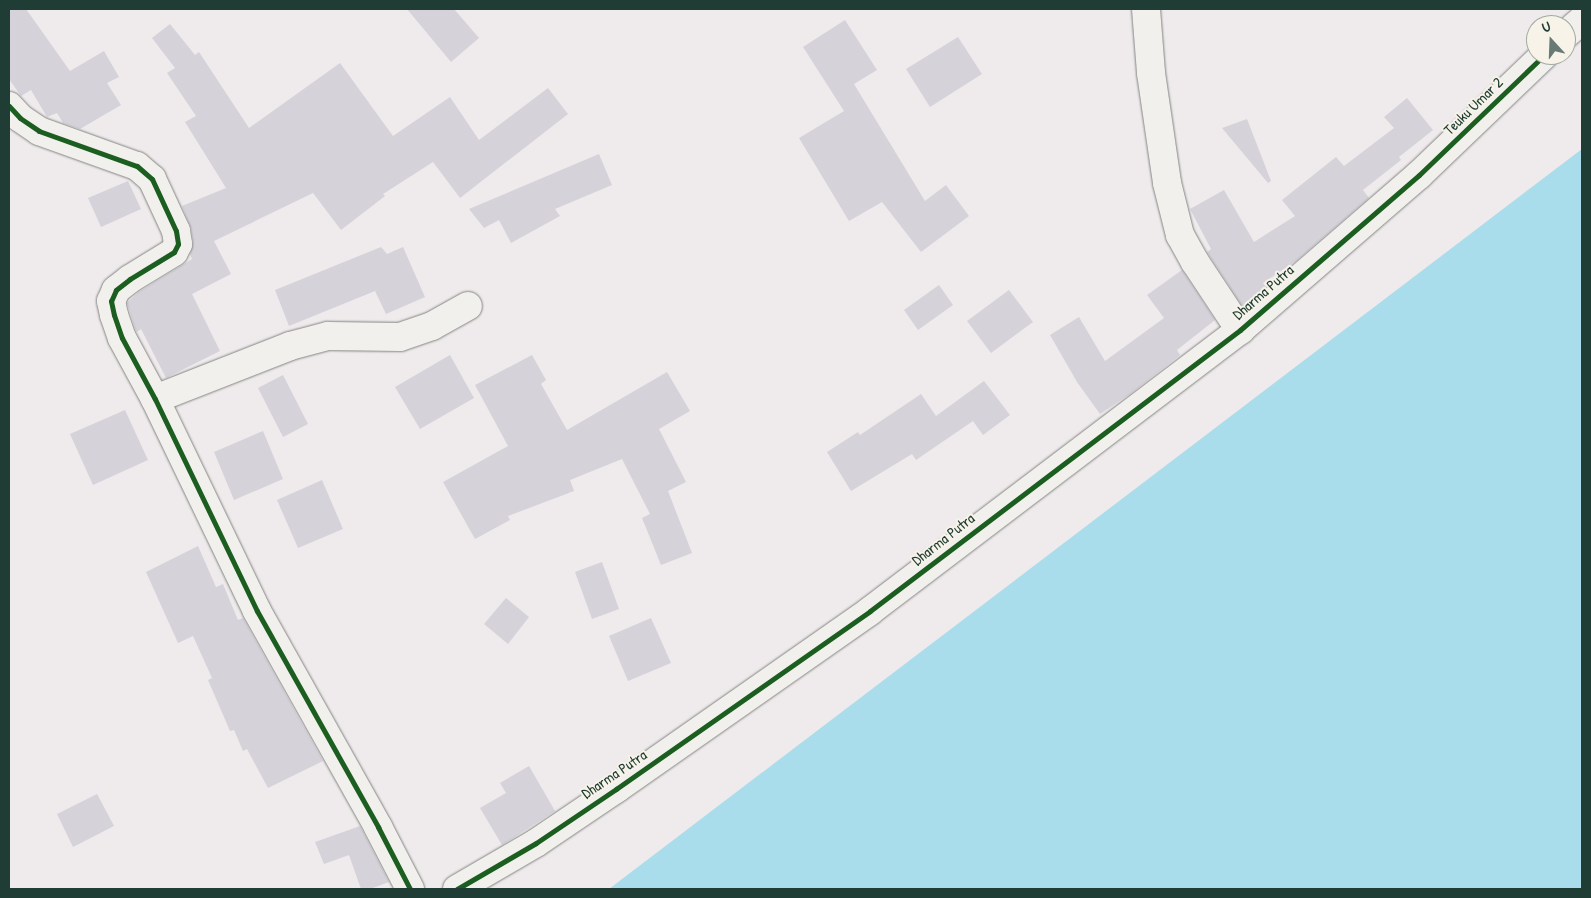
<!DOCTYPE html>
<style>
body{margin:0}
#map{position:relative;width:1591px;height:898px;overflow:hidden;background:#efeaeb;font-family:"Patrick Hand",sans-serif}
div>[style]{position:absolute}
.water>*{inset:0;background:#a9ddeb}
.building>*{inset:0;background:#d5d2da}
.roads{filter:drop-shadow(0 0 1px #828584) drop-shadow(0 0 1px #828584)}
.street>*{height:28px;margin:-14px;padding:0 14px;transform-origin:14px;border-radius:14px;background:#f2f0ed}
.cycleway>*{height:5px;margin:-2.5px;padding:0 2.5px;transform-origin:2.5px;border-radius:2.5px;background:#1b5e20}
span{translate:-50% -50%;white-space:nowrap;text-align:center;line-height:1.15;-webkit-text-stroke:4px #f7f3e8;paint-order:stroke}
.street-label{font-size:15px;color:#1f3d34}
.frame{position:absolute;inset:0;border:10px solid #1f3d34;pointer-events:none}
.north{position:absolute;left:1526px;top:15px;width:50px;height:50px;box-sizing:border-box;background:#f7f3e8;border:1px solid #a1aaa0;border-radius:50%;rotate:340deg;font-size:14px;font-weight:700;line-height:20px;text-align:center;color:#1f3d34}
.north::after{content:'';display:block;margin:auto;width:18px;height:22px;background:#687a74;clip-path:polygon(50% 0,100% 100%,50% 72%,0 100%)}
</style>
<div id="map">
<div class="water">
<div style="clip-path:polygon(1582px 149px,1582px 889px,609px 889px)"></div>
</div>
<div class="building">
<div style="clip-path:polygon(9px 9px,26px 9px,70px 71px,104px 51px,119px 77px,107px 83px,121px 105px,80px 129px,63px 123px,57px 113px,47px 117px,31px 90px,21px 96px,9px 79px)"></div>
<div style="clip-path:polygon(407px 9px,454px 9px,479px 38px,451px 62px)"></div>
<div style="clip-path:polygon(845px 20px,877px 70px,854px 84px,925px 201px,946px 185px,969px 216px,921px 252px,882px 202px,849px 221px,799px 138px,844px 111px,803px 47px)"></div>
<div style="clip-path:polygon(170px 24px,195px 55px,199px 52px,249px 128px,340px 63px,393px 136px,450px 97px,479px 140px,548px 88px,568px 114px,460px 198px,433px 162px,383px 194px,385px 196px,341px 230px,313px 193px,214px 241px,231px 274px,192px 294px,220px 351px,166px 378px,141px 329px,137px 332px,135px 328px,127px 303px,139px 292px,192px 259px,190px 254px,193px 242px,191px 228px,182px 206px,226px 188px,185px 122px,196px 116px,167px 73px,175px 68px,152px 38px)"></div>
<div style="clip-path:polygon(958px 37px,982px 74px,930px 107px,906px 69px)"></div>
<div style="clip-path:polygon(1407px 98px,1433px 130px,1399px 157px,1401px 160px,1363px 190px,1369px 198px,1296px 261px,1263px 283px,1266px 287px,1243px 307px,1207px 252px,1211px 249px,1190px 209px,1224px 190px,1254px 242px,1295px 216px,1282px 200px,1336px 157px,1344px 166px,1394px 128px,1384px 117px)"></div>
<div style="clip-path:polygon(1247px 119px,1271px 181px,1268px 183px,1222px 128px)"></div>
<div style="clip-path:polygon(599px 154px,612px 185px,555px 209px,560px 216px,511px 243px,499px 220px,484px 228px,469px 209px)"></div>
<div style="clip-path:polygon(128px 181px,141px 209px,101px 227px,88px 198px)"></div>
<div style="clip-path:polygon(381px 247px,387px 254px,403px 247px,425px 297px,386px 314px,375px 291px,289px 326px,275px 290px)"></div>
<div style="clip-path:polygon(1182px 270px,1215px 320px,1177px 350px,1180px 355px,1130px 394px,1100px 414px,1077px 382px,1050px 335px,1079px 317px,1105px 361px,1164px 318px,1147px 295px)"></div>
<div style="clip-path:polygon(939px 285px,953px 305px,918px 330px,904px 310px)"></div>
<div style="clip-path:polygon(1009px 290px,1033px 322px,991px 353px,967px 321px)"></div>
<div style="clip-path:polygon(450px 355px,474px 398px,420px 429px,395px 387px)"></div>
<div style="clip-path:polygon(532px 355px,546px 380px,541px 384px,567px 430px,667px 372px,690px 411px,659px 429px,686px 482px,668px 491px,692px 553px,661px 565px,642px 518px,650px 514px,622px 459px,570px 480px,574px 491px,508px 516px,510px 520px,475px 539px,443px 482px,508px 446px,475px 385px)"></div>
<div style="clip-path:polygon(283px 375px,308px 424px,283px 437px,258px 388px)"></div>
<div style="clip-path:polygon(984px 381px,1010px 415px,983px 435px,973px 421px,916px 460px,912px 454px,851px 491px,827px 452px,858px 432px,860px 435px,921px 394px,936px 416px)"></div>
<div style="clip-path:polygon(125px 410px,148px 460px,93px 485px,70px 434px)"></div>
<div style="clip-path:polygon(263px 431px,283px 479px,234px 500px,214px 452px)"></div>
<div style="clip-path:polygon(322px 480px,343px 529px,298px 548px,277px 500px)"></div>
<div style="clip-path:polygon(198px 546px,216px 587px,223px 584px,238px 620px,243px 618px,323px 761px,268px 788px,247px 749px,243px 751px,234px 730px,230px 731px,208px 680px,212px 678px,193px 636px,178px 643px,146px 572px)"></div>
<div style="clip-path:polygon(602px 562px,619px 609px,592px 619px,575px 572px)"></div>
<div style="clip-path:polygon(506px 598px,529px 617px,508px 644px,484px 624px)"></div>
<div style="clip-path:polygon(651px 618px,671px 663px,628px 681px,609px 636px)"></div>
<div style="clip-path:polygon(529px 766px,555px 811px,502px 845px,480px 808px,506px 793px,500px 783px)"></div>
<div style="clip-path:polygon(97px 794px,114px 826px,73px 847px,57px 814px)"></div>
<div style="clip-path:polygon(360px 826px,389px 882px,370px 889px,361px 889px,349px 855px,324px 864px,315px 842px)"></div>
</div>
<div class="roads">
<div class="street">
<div style="left:1146px;top:9px;width:64px;rotate:85.5deg"></div>
<div style="left:1151px;top:73px;width:111px;rotate:81.7deg"></div>
<div style="left:1167px;top:183px;width:54px;rotate:76deg"></div>
<div style="left:1180px;top:235px;width:31px;rotate:61deg"></div>
<div style="left:1195px;top:262px;width:82px;rotate:56.5deg"></div>
<div style="left:1566px;top:34px;width:21px;rotate:-41deg"></div>
<div style="left:9px;top:106px;width:16px;rotate:47deg"></div>
<div style="left:20px;top:118px;width:23px;rotate:34deg"></div>
<div style="left:39px;top:131px;width:104px;rotate:19.7deg"></div>
<div style="left:137px;top:166px;width:20px;rotate:41deg"></div>
<div style="left:152px;top:179px;width:57px;rotate:65.2deg"></div>
<div style="left:176px;top:231px;width:13px;rotate:81deg"></div>
<div style="left:178px;top:244px;width:9px;rotate:117deg"></div>
<div style="left:174px;top:252px;width:52px;rotate:148.5deg"></div>
<div style="left:130px;top:279px;width:18px;rotate:142deg"></div>
<div style="left:116px;top:290px;width:12px;rotate:114deg"></div>
<div style="left:111px;top:301px;width:14px;rotate:78deg"></div>
<div style="left:114px;top:315px;width:24px;rotate:71deg"></div>
<div style="left:122px;top:338px;width:69px;rotate:61.6deg"></div>
<div style="left:155px;top:399px;width:235px;rotate:64.3deg"></div>
<div style="left:257px;top:611px;width:248px;rotate:60.7deg"></div>
<div style="left:378px;top:827px;width:70px;rotate:62.7deg"></div>
<div style="left:155px;top:399px;width:145px;rotate:-21.4deg"></div>
<div style="left:290px;top:346px;width:39px;rotate:-15deg"></div>
<div style="left:328px;top:336px;width:72px;rotate:0.8deg"></div>
<div style="left:400px;top:337px;width:34px;rotate:-19deg"></div>
<div style="left:432px;top:326px;width:41px;rotate:-29.1deg"></div>
<div style="left:457px;top:889px;width:91px;rotate:-30.2deg"></div>
<div style="left:536px;top:843px;width:97px;rotate:-34deg"></div>
<div style="left:616px;top:789px;width:310px;rotate:-35deg"></div>
<div style="left:870px;top:611px;width:465px;rotate:-37.2deg"></div>
<div style="left:1240px;top:330px;width:237px;rotate:-40.9deg"></div>
<div style="left:1419px;top:175px;width:173px;rotate:-43.8deg"></div>
</div>
</div>
<div class="cycleway">
<div style="left:9px;top:106px;width:16px;rotate:47deg"></div>
<div style="left:20px;top:118px;width:23px;rotate:34deg"></div>
<div style="left:39px;top:131px;width:104px;rotate:19.7deg"></div>
<div style="left:137px;top:166px;width:20px;rotate:41deg"></div>
<div style="left:152px;top:179px;width:57px;rotate:65.2deg"></div>
<div style="left:176px;top:231px;width:13px;rotate:81deg"></div>
<div style="left:178px;top:244px;width:9px;rotate:117deg"></div>
<div style="left:174px;top:252px;width:52px;rotate:148.5deg"></div>
<div style="left:130px;top:279px;width:18px;rotate:142deg"></div>
<div style="left:116px;top:290px;width:12px;rotate:114deg"></div>
<div style="left:111px;top:301px;width:14px;rotate:78deg"></div>
<div style="left:114px;top:315px;width:24px;rotate:71deg"></div>
<div style="left:122px;top:338px;width:69px;rotate:61.6deg"></div>
<div style="left:155px;top:399px;width:235px;rotate:64.3deg"></div>
<div style="left:257px;top:611px;width:248px;rotate:60.7deg"></div>
<div style="left:378px;top:827px;width:70px;rotate:62.7deg"></div>
<div style="left:457px;top:889px;width:91px;rotate:-30.2deg"></div>
<div style="left:536px;top:843px;width:97px;rotate:-34deg"></div>
<div style="left:616px;top:789px;width:310px;rotate:-35deg"></div>
<div style="left:870px;top:611px;width:465px;rotate:-37.2deg"></div>
<div style="left:1240px;top:330px;width:237px;rotate:-40.9deg"></div>
<div style="left:1419px;top:175px;width:173px;rotate:-43.8deg"></div>
</div>
<div class="street-label">
<span style="left:1473px;top:106px;rotate:-44deg">Teuku Umar 2</span>
<span style="left:1263px;top:292px;rotate:-41deg">Dharma Putra</span>
<span style="left:943px;top:539px;rotate:-38deg">Dharma Putra</span>
<span style="left:614px;top:774px;rotate:-34deg">Dharma Putra</span>
</div>
<div class="frame"></div>
<div class="north">U</div>
</div>
